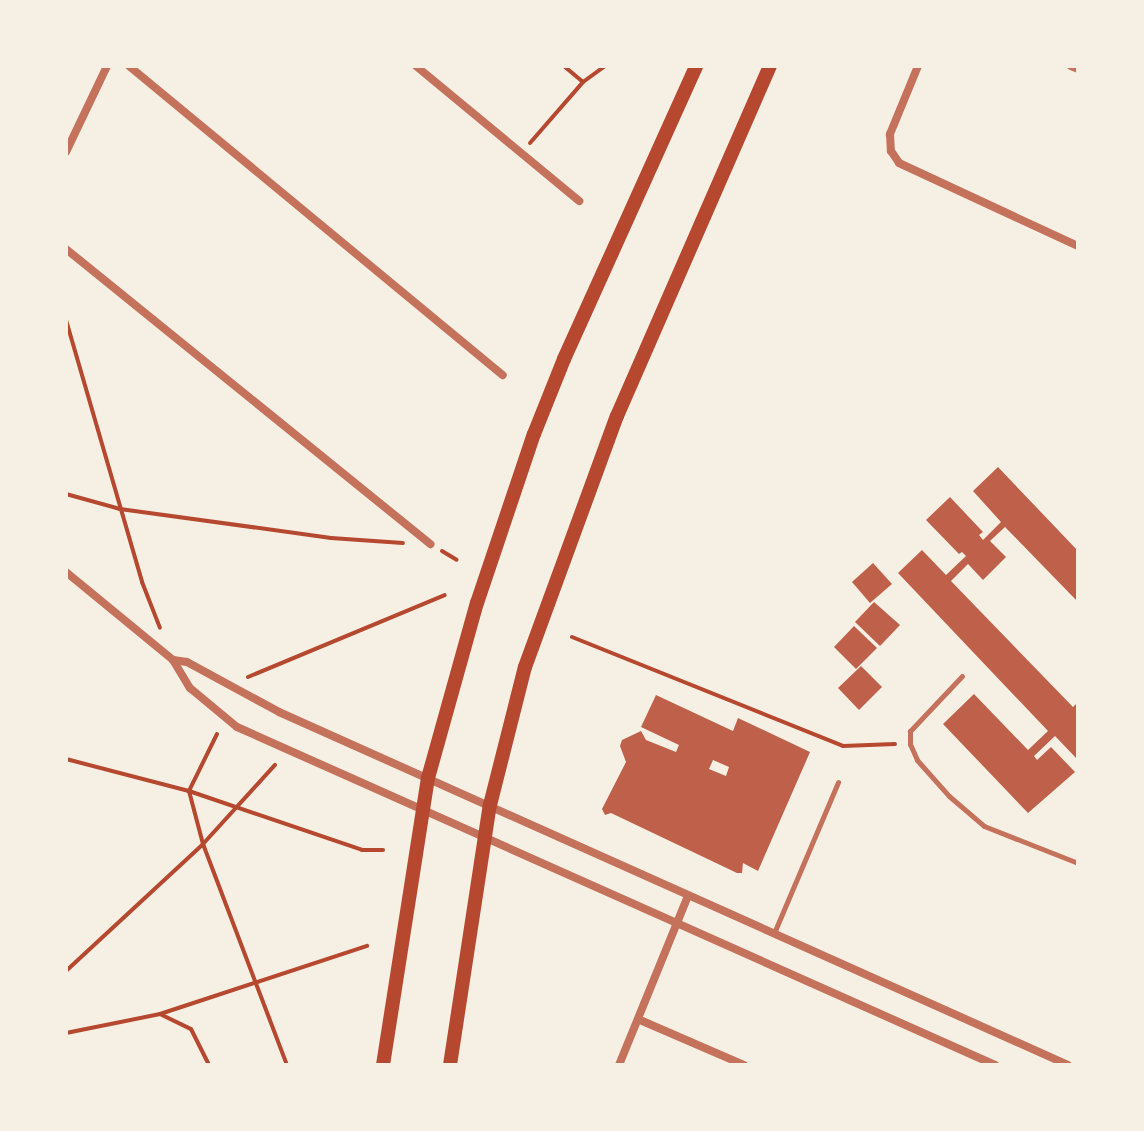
<!DOCTYPE html>
<style>
body{margin:0}
#map{position:relative;width:1144px;height:1131px;overflow:hidden;background:#f6efe4;font-family:"Public Sans",sans-serif}
div>[style]{position:absolute}
.building>*{inset:0;background:#bf614a}
.path>*{height:4px;margin:-2px;padding:0 2px;transform-origin:2px;border-radius:2px;background:#b5482f}
.service>*{height:5px;margin:-2.5px;padding:0 2.5px;transform-origin:2.5px;border-radius:2.5px;background:#c5725c}
.minor>*{height:8px;margin:-4px;padding:0 4px;transform-origin:4px;border-radius:4px;background:#c5725c}
.secondary>*{height:14px;margin:-7px;padding:0 7px;transform-origin:7px;border-radius:7px;background:#b5482f}
span{translate:-50% -50%;white-space:nowrap;text-align:center;line-height:1.15;-webkit-text-stroke:6px #f6efe4;paint-order:stroke}
.frame{position:absolute;inset:0;border:68px solid #f6efe4;pointer-events:none}
</style>
<div id="map">
<div class="building">
<div style="clip-path:polygon(998px 467px,1078px 551px,1078px 602px,1005px 527px,990px 541px,1006px 557px,983px 580px,968px 564px,951px 581px,1073px 707px,1078px 702px,1078px 760px,1055px 736px,1034px 756px,1037px 760px,1051px 747px,1075px 772px,1028px 813px,943px 724px,974px 694px,1028px 750px,1048px 731px,898px 573px,922px 550px,946px 575px,966px 556px,962px 552px,959px 554px,926px 520px,950px 497px,983px 532px,979px 535px,983px 540px,1001px 522px,973px 491px)"></div>
<div style="clip-path:polygon(873px 563px,892px 584px,870px 603px,852px 582px)"></div>
<div style="clip-path:polygon(874px 602px,900px 625px,880px 646px,855px 622px)"></div>
<div style="clip-path:polygon(854px 626px,877px 648px,856px 669px,834px 647px)"></div>
<div style="clip-path:polygon(861px 666px,882px 687px,859px 710px,838px 688px)"></div>
<div style="clip-path:polygon(evenodd,656px 695px,733px 731px,738px 718px,810px 752px,758px 871px,743px 863px,742px 873px,737px 873px,611px 813px,605px 815px,602px 809px,626px 762px,620px 746px,622px 740px,641px 731px,646px 740px,676px 752px,679px 745px,641px 727px,656px 695px,713px 760px,729px 767px,726px 776px,709px 769px,713px 760px)"></div>
</div>
<div class="path">
<div style="left:583px;top:82px;width:27px;rotate:-36deg"></div>
<div style="left:530px;top:143px;width:81px;rotate:-49deg"></div>
<div style="left:583px;top:82px;width:25px;rotate:-140deg"></div>
<div style="left:66px;top:320px;width:273px;rotate:73.8deg"></div>
<div style="left:142px;top:582px;width:49px;rotate:68.6deg"></div>
<div style="left:66px;top:494px;width:56px;rotate:15.5deg"></div>
<div style="left:120px;top:509px;width:213px;rotate:7.8deg"></div>
<div style="left:331px;top:538px;width:72px;rotate:4deg"></div>
<div style="left:442px;top:551px;width:17px;rotate:31deg"></div>
<div style="left:572px;top:637px;width:292px;rotate:21.9deg"></div>
<div style="left:843px;top:746px;width:52px;rotate:-2.2deg"></div>
<div style="left:248px;top:677px;width:213px;rotate:-22.6deg"></div>
<div style="left:217px;top:734px;width:64px;rotate:116.2deg"></div>
<div style="left:189px;top:791px;width:55px;rotate:75.2deg"></div>
<div style="left:203px;top:844px;width:236px;rotate:69.2deg"></div>
<div style="left:66px;top:759px;width:127px;rotate:14.6deg"></div>
<div style="left:189px;top:791px;width:183px;rotate:18.8deg"></div>
<div style="left:362px;top:850px;width:21px"></div>
<div style="left:66px;top:971px;width:187px;rotate:-42.8deg"></div>
<div style="left:203px;top:844px;width:107px;rotate:-47.7deg"></div>
<div style="left:160px;top:1014px;width:34px;rotate:26deg"></div>
<div style="left:191px;top:1029px;width:40px;rotate:63.4deg"></div>
<div style="left:66px;top:1033px;width:96px;rotate:-11.4deg"></div>
<div style="left:160px;top:1014px;width:218px;rotate:-18.2deg"></div>
</div>
<div class="service">
<div style="left:962px;top:676px;width:76px;rotate:133.4deg"></div>
<div style="left:910px;top:731px;width:13px;rotate:90deg"></div>
<div style="left:910px;top:744px;width:17px;rotate:66deg"></div>
<div style="left:917px;top:760px;width:48px;rotate:48.4deg"></div>
<div style="left:949px;top:796px;width:46px;rotate:40.6deg"></div>
<div style="left:984px;top:826px;width:101px;rotate:21.5deg"></div>
<div style="left:774px;top:933px;width:164px;rotate:-67deg"></div>
</div>
<div class="minor">
<div style="left:129px;top:66px;width:485px;rotate:39.6deg"></div>
<div style="left:416px;top:66px;width:212px;rotate:39.6deg"></div>
<div style="left:918px;top:66px;width:74px;rotate:112.4deg"></div>
<div style="left:890px;top:134px;width:17px;rotate:87deg"></div>
<div style="left:891px;top:151px;width:14px;rotate:56deg"></div>
<div style="left:899px;top:163px;width:197px;rotate:24.9deg"></div>
<div style="left:1071px;top:66px;width:8px;rotate:23deg"></div>
<div style="left:66px;top:152px;width:95px;rotate:-64.5deg"></div>
<div style="left:66px;top:249px;width:469px;rotate:39deg"></div>
<div style="left:66px;top:572px;width:139px;rotate:39.4deg"></div>
<div style="left:173px;top:660px;width:33px;rotate:59deg"></div>
<div style="left:190px;top:688px;width:61px;rotate:39.7deg"></div>
<div style="left:237px;top:727px;width:830px;rotate:24.03deg"></div>
<div style="left:173px;top:660px;width:14px;rotate:8deg"></div>
<div style="left:187px;top:662px;width:105px;rotate:28.5deg"></div>
<div style="left:279px;top:712px;width:864px;rotate:24.1deg"></div>
<div style="left:640px;top:1020px;width:113px;rotate:23.4deg"></div>
<div style="left:619px;top:1065px;width:183px;rotate:-67.8deg"></div>
</div>
<div class="secondary">
<div style="left:383px;top:1065px;width:291px;rotate:-81.1deg"></div>
<div style="left:428px;top:778px;width:182px;rotate:-74.4deg"></div>
<div style="left:477px;top:603px;width:178px;rotate:-71.4deg"></div>
<div style="left:534px;top:434px;width:81px;rotate:-68.2deg"></div>
<div style="left:564px;top:359px;width:321px;rotate:-65.7deg"></div>
<div style="left:450px;top:1065px;width:263px;rotate:-81.3deg"></div>
<div style="left:490px;top:805px;width:142px;rotate:-75.8deg"></div>
<div style="left:525px;top:667px;width:267px;rotate:-69.9deg"></div>
<div style="left:617px;top:416px;width:382px;rotate:-66.4deg"></div>
</div>
<div class="frame"></div>
</div>
